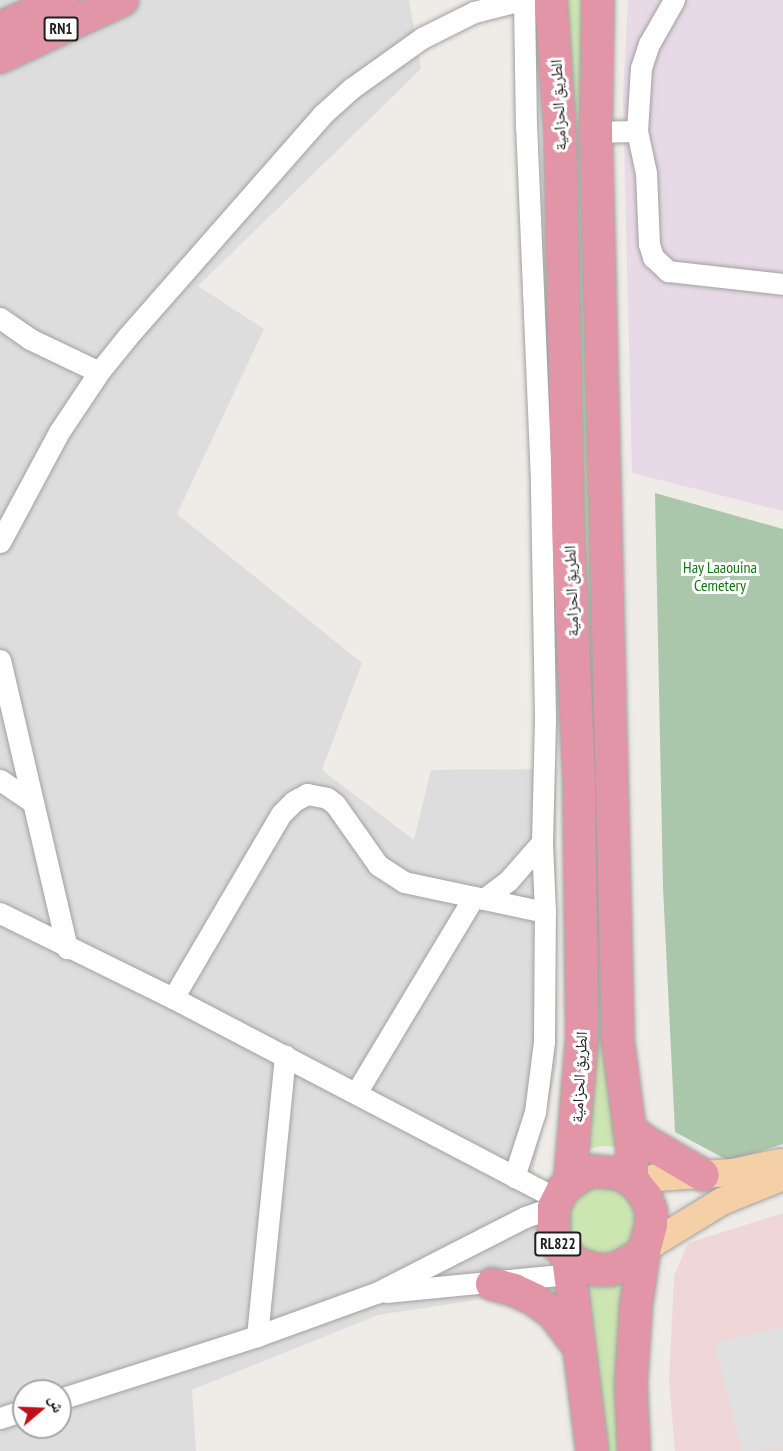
<!DOCTYPE html>
<meta charset="utf-8">
<style>
body{margin:0}
#map{position:relative;width:783px;height:1451px;overflow:hidden;background:#efece7;font-family:"PT Sans Narrow","Noto Naskh Arabic",sans-serif}
div>[style]{position:absolute}
.residential>*{inset:0;background:#dedddd}
.commercial>*{inset:0;background:#efd7d8}
.industrial>*{inset:0;background:#e8d9e6}
.grass>*{inset:0;background:#cde5b1}
.cemetery>*{inset:0;background:#aac7ac}
.parking>*{inset:0;background:#e0e0e0}
.roads{filter:drop-shadow(0 0 2px #a1a1a1) drop-shadow(0 0 2px #a1a1a1)}
.minor>*{height:21px;margin:-10.5px;padding:0 10.5px;transform-origin:10.5px;border-radius:10.5px;background:#fff}
.major>*{height:27px;margin:-13.5px;padding:0 13.5px;transform-origin:13.5px;border-radius:13.5px;background:#f5cfa6}
.highway>*{height:32px;margin:-16px;padding:0 16px;transform-origin:16px;border-radius:16px;background:#e195a7}
span{translate:-50% -50%;white-space:nowrap;text-align:center;line-height:1.15;-webkit-text-stroke:6px #fff;paint-order:stroke}
.shield-label span{padding:2px 4px;background:#fff;border:2px solid;border-radius:4px;-webkit-text-stroke-width:0}
.shield-label{font-size:15px;color:#202020;font-weight:700}
.street-label{font-size:16px;color:#202020}
.park-label{font-size:16px;color:#147717}
.north{position:absolute;left:12px;top:1379px;width:60px;height:60px;box-sizing:border-box;background:#fff;border:2px solid #a6a6a6;border-radius:50%;rotate:71deg;font-size:16px;font-weight:700;line-height:24px;text-align:center;color:#202020}
.north::after{content:'';display:block;margin:auto;width:21px;height:27px;background:#c00f19;clip-path:polygon(50% 0,100% 100%,50% 72%,0 100%)}
</style>
<div id="map">
<div class="residential">
<div style="clip-path:polygon(evenodd,0 0,409px 0,421px 69px,198px 286px,264px 329px,177px 514px,362px 663px,322px 770px,414px 840px,431px 770px,556px 769px,557px 1063px,534px 1168px,549px 1289px,378px 1315px,192px 1390px,196px 1451px,0 1451px,0 0,24px 1391px,60px 1391px,60px 1427px,24px 1427px,24px 1391px)"></div>
</div>
<div class="commercial">
<div style="clip-path:polygon(783px 1213px,783px 1451px,675px 1451px,669px 1382px,674px 1276px,688px 1243px)"></div>
</div>
<div class="industrial">
<div style="clip-path:polygon(628px 0,783px 0,783px 511px,632px 473px,623px 96px)"></div>
</div>
<div class="grass">
<div style="clip-path:polygon(558px 0,591px 0,624px 1147px,602px 1146px,581px 1150px)"></div>
<div style="clip-path:polygon(592px 1182px,635px 1194px,640px 1239px,616px 1259px,586px 1257px,566px 1233px,569px 1202px)"></div>
<div style="clip-path:polygon(630px 1281px,624px 1451px,597px 1451px,575px 1286px,610px 1287px)"></div>
</div>
<div class="cemetery">
<div style="clip-path:polygon(655px 493px,783px 529px,783px 1144px,729px 1161px,675px 1132px,663px 887px)"></div>
</div>
<div class="parking">
<div style="clip-path:polygon(783px 1327px,783px 1449px,742px 1451px,714px 1343px)"></div>
</div>
<div class="roads">
<div class="minor">
<div style="left:637px;top:131px;width:63px;rotate:-86.4deg"></div>
<div style="left:641px;top:68px;width:25px;rotate:-72deg"></div>
<div style="left:649px;top:44px;width:51px;rotate:-60.4deg"></div>
<div style="left:596px;top:132px;width:41px;rotate:-1.4deg"></div>
<div style="left:637px;top:131px;width:43px;rotate:77.9deg"></div>
<div style="left:646px;top:173px;width:71px;rotate:87.6deg"></div>
<div style="left:649px;top:244px;width:14px;rotate:73deg"></div>
<div style="left:653px;top:257px;width:21px;rotate:43deg"></div>
<div style="left:668px;top:271px;width:116px;rotate:6.4deg"></div>
<div style="left:0;top:318px;width:37px;rotate:35deg"></div>
<div style="left:30px;top:339px;width:76px;rotate:25.6deg"></div>
<div style="left:0;top:542px;width:125px;rotate:-61.8deg"></div>
<div style="left:59px;top:432px;width:72px;rotate:-56.3deg"></div>
<div style="left:99px;top:372px;width:46px;rotate:-51.1deg"></div>
<div style="left:128px;top:336px;width:295px;rotate:-48.7deg"></div>
<div style="left:323px;top:114px;width:39px;rotate:-42deg"></div>
<div style="left:352px;top:88px;width:86px;rotate:-35.5deg"></div>
<div style="left:422px;top:38px;width:58px;rotate:-26.6deg"></div>
<div style="left:474px;top:12px;width:49px;rotate:-14deg"></div>
<div style="left:0;top:660px;width:296px;rotate:76.9deg"></div>
<div style="left:0;top:780px;width:37px;rotate:34deg"></div>
<div style="left:484px;top:899px;width:30px;rotate:-37deg"></div>
<div style="left:508px;top:881px;width:52px;rotate:-48.9deg"></div>
<div style="left:0;top:913px;width:193px;rotate:26.2deg"></div>
<div style="left:173px;top:998px;width:433px;rotate:27.6deg"></div>
<div style="left:173px;top:998px;width:213px;rotate:-59.6deg"></div>
<div style="left:281px;top:814px;width:18px;rotate:-45deg"></div>
<div style="left:294px;top:801px;width:15px;rotate:-28deg"></div>
<div style="left:307px;top:794px;width:20px;rotate:11deg"></div>
<div style="left:327px;top:798px;width:10px;rotate:37deg"></div>
<div style="left:335px;top:804px;width:75px;rotate:54.8deg"></div>
<div style="left:378px;top:865px;width:31px;rotate:33deg"></div>
<div style="left:404px;top:882px;width:144px;rotate:12deg"></div>
<div style="left:356px;top:1093px;width:229px;rotate:-59deg"></div>
<div style="left:514px;top:1177px;width:68px;rotate:-72.1deg"></div>
<div style="left:535px;top:1112px;width:71px;rotate:-82.7deg"></div>
<div style="left:544px;top:1042px;width:130px;rotate:-89.6deg"></div>
<div style="left:545px;top:912px;width:70px;rotate:-92.5deg"></div>
<div style="left:542px;top:842px;width:125px;rotate:-88.6deg"></div>
<div style="left:545px;top:717px;width:236px;rotate:-91deg"></div>
<div style="left:541px;top:481px;width:354px;rotate:-92.4deg"></div>
<div style="left:526px;top:127px;width:127px;rotate:-90.9deg"></div>
<div style="left:386px;top:1292px;width:196px;rotate:-5.6deg"></div>
<div style="left:257px;top:1336px;width:282px;rotate:-84.3deg"></div>
<div style="left:60px;top:1399px;width:207px;rotate:-17.7deg"></div>
<div style="left:257px;top:1336px;width:127px;rotate:-19.9deg"></div>
<div style="left:376px;top:1293px;width:167px;rotate:-27deg"></div>
<div style="left:525px;top:1217px;width:31px;rotate:-19deg"></div>
<div style="left:0;top:1418px;width:25px;rotate:-18deg"></div>
</div>
<div class="major">
<div style="left:635px;top:1183px;width:22px;rotate:-16deg"></div>
<div style="left:656px;top:1177px;width:76px;rotate:-3.8deg"></div>
<div style="left:732px;top:1172px;width:48px;rotate:-12deg"></div>
<div style="left:646px;top:1247px;width:88px;rotate:-31.5deg"></div>
<div style="left:721px;top:1201px;width:67px;rotate:-22deg"></div>
</div>
<div class="highway">
<div style="left:551px;top:0;width:132px;rotate:86.1deg"></div>
<div style="left:560px;top:132px;width:418px;rotate:88.8deg"></div>
<div style="left:569px;top:550px;width:232px;rotate:87.5deg"></div>
<div style="left:579px;top:782px;width:256px;rotate:89.3deg"></div>
<div style="left:582px;top:1038px;width:144px;rotate:94.8deg"></div>
<div style="left:598px;top:0;width:132px;rotate:90.9deg"></div>
<div style="left:596px;top:132px;width:909px;rotate:88.61deg"></div>
<div style="left:618px;top:1041px;width:108px;rotate:82.5deg"></div>
<div style="left:632px;top:1148px;width:33px;rotate:90deg"></div>
<div style="left:0;top:28px;width:68px;rotate:-24.3deg"></div>
<div style="left:0;top:57px;width:135px;rotate:-25deg"></div>
<div style="left:629px;top:1128px;width:18px;rotate:41deg"></div>
<div style="left:643px;top:1140px;width:69px;rotate:30.3deg"></div>
<div style="left:594px;top:1171px;width:27px;rotate:6deg"></div>
<div style="left:621px;top:1174px;width:17px;rotate:33deg"></div>
<div style="left:635px;top:1183px;width:18px;rotate:52deg"></div>
<div style="left:646px;top:1197px;width:15px;rotate:70deg"></div>
<div style="left:651px;top:1211px;width:14px;rotate:90deg"></div>
<div style="left:651px;top:1225px;width:28px;rotate:105deg"></div>
<div style="left:644px;top:1252px;width:26px;rotate:148deg"></div>
<div style="left:622px;top:1266px;width:13px;rotate:162deg"></div>
<div style="left:610px;top:1270px;width:12px;rotate:180deg"></div>
<div style="left:598px;top:1270px;width:22px;rotate:-164deg"></div>
<div style="left:577px;top:1264px;width:25px;rotate:-137deg"></div>
<div style="left:559px;top:1247px;width:14px;rotate:-111deg"></div>
<div style="left:554px;top:1234px;width:27px;rotate:-90deg"></div>
<div style="left:554px;top:1207px;width:20px;rotate:-63deg"></div>
<div style="left:563px;top:1189px;width:24px;rotate:-36deg"></div>
<div style="left:582px;top:1175px;width:13px;rotate:-18deg"></div>
<div style="left:568px;top:1257px;width:195px;rotate:82.9deg"></div>
<div style="left:492px;top:1284px;width:23px;rotate:15deg"></div>
<div style="left:514px;top:1290px;width:23px;rotate:25deg"></div>
<div style="left:535px;top:1300px;width:22px;rotate:36deg"></div>
<div style="left:553px;top:1313px;width:41px;rotate:52.9deg"></div>
<div style="left:634px;top:1451px;width:67px;rotate:-92.6deg"></div>
<div style="left:631px;top:1384px;width:78px;rotate:-86.3deg"></div>
<div style="left:636px;top:1306px;width:55px;rotate:-81.6deg"></div>
</div>
</div>
<div class="shield-label">
<span style="left:61px;top:29px">RN1</span>
<span style="left:558px;top:1244px">RL822</span>
</div>
<div class="street-label">
<span style="left:558px;top:105px;rotate:-93deg">الطريق الحزامية</span>
<span style="left:571px;top:591px;rotate:-92deg">الطريق الحزامية</span>
<span style="left:579px;top:1077px;rotate:-87deg">الطريق الحزامية</span>
</div>
<div class="park-label">
<span style="left:720px;top:576px">Hay Laaouina<br>Cemetery</span>
</div>
<div class="north">ش</div>
</div>
